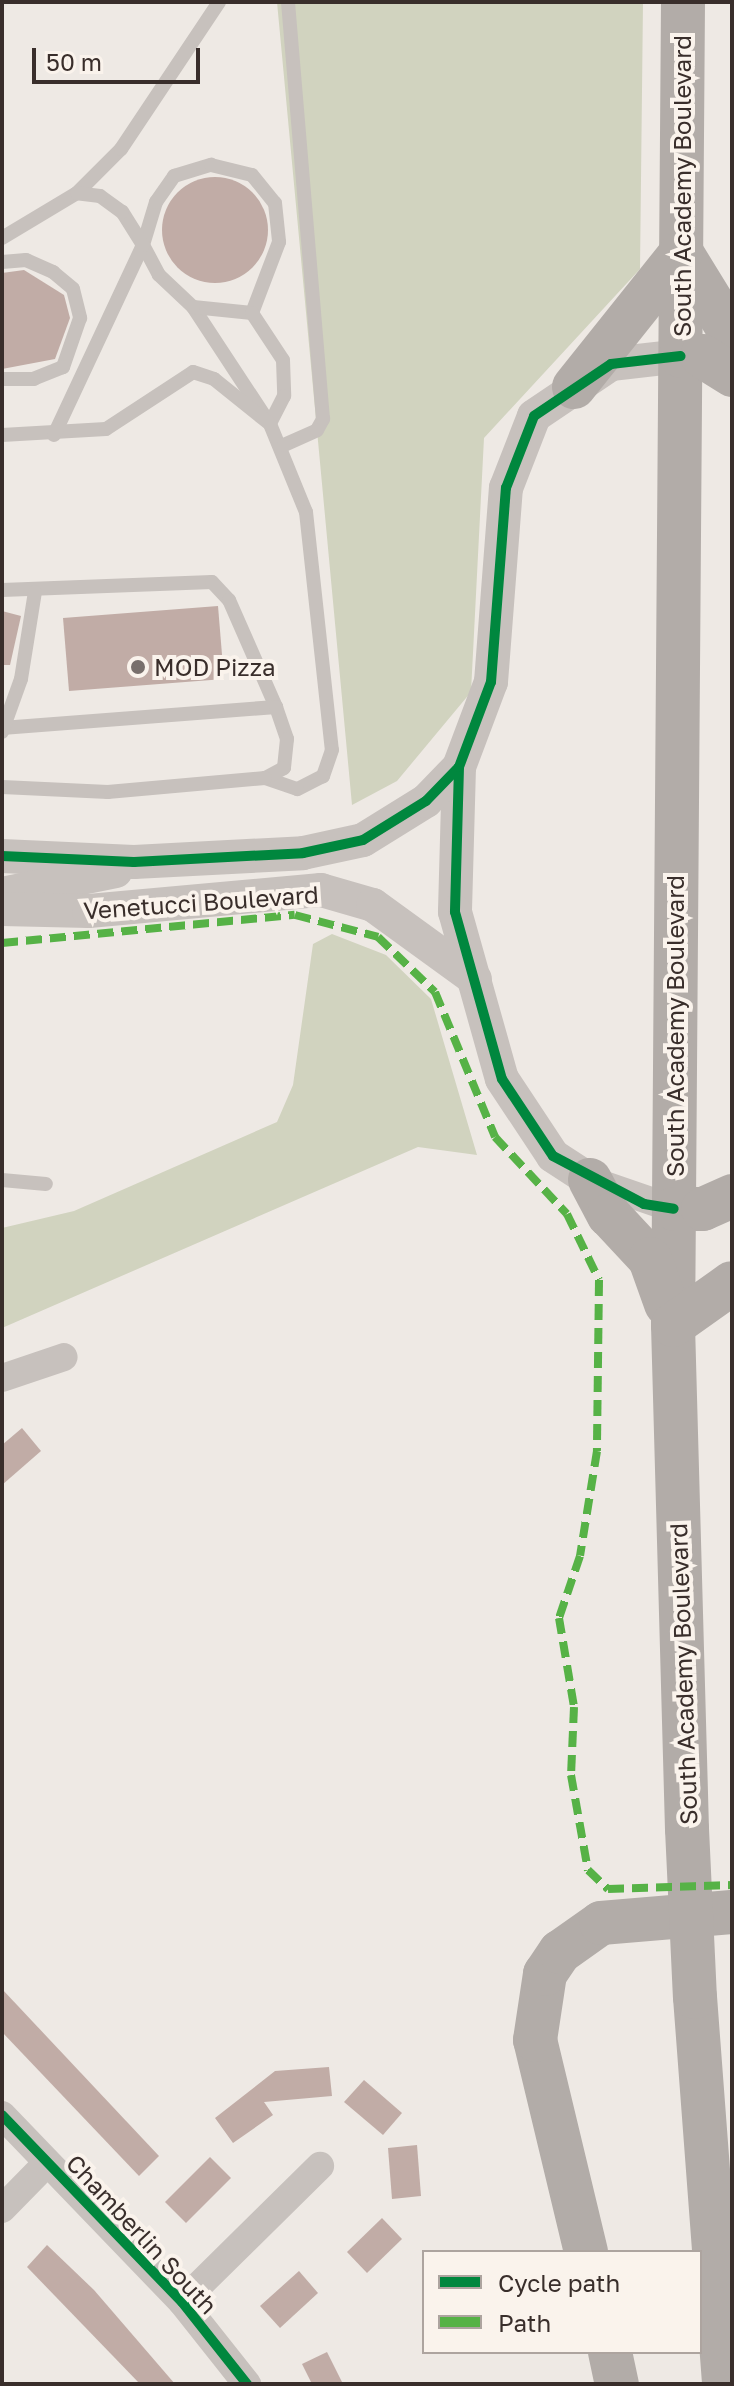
<!DOCTYPE html>
<style>
body{margin:0}
#map{position:relative;width:734px;height:2386px;overflow:hidden;background:#eee9e4;font-family:"Golos Text",sans-serif}
div>[style]{position:absolute}
.green>*{inset:0;background:#d1d3bf}
.building>*{inset:0;background:#c1aca6}
.round{border-radius:50%}
.service>*{height:14px;margin:-7px;padding:0 7px;transform-origin:7px;border-radius:7px;background:#c7c1bd}
.minor>*{height:28px;margin:-14px;padding:0 14px;transform-origin:14px;border-radius:14px;background:#c7c1bd}
.tertiary>*{height:34px;margin:-17px;padding:0 17px;transform-origin:17px;border-radius:17px;background:#c7c1bd}
.trunk>*{height:44px;margin:-22px;padding:0 22px;transform-origin:22px;border-radius:22px;background:#b2aca8}
.trunk-bridge>*{height:44px;margin:-22px;padding:0 22px;transform-origin:22px;border-radius:22px;background:#b2aca8}
.quiet>*{height:8px;margin-top:-4px;transform-origin:0;background:repeating-linear-gradient(90deg,#56b246 0 16px,transparent 0 24px)}
.cycleway>*{height:10px;margin:-5px;padding:0 5px;transform-origin:5px;border-radius:5px;background:#00873e}
.dots>*{width:22px;height:22px;translate:-50% -50%;box-sizing:border-box;border:4px solid #faf3ec;border-radius:50%}
span{translate:-50% -50%;white-space:nowrap;text-align:center;line-height:1.15;-webkit-text-stroke:8px #faf3ec;paint-order:stroke}
.street-label{font-size:24px;color:#392e2b}
.poi-label{font-size:24px;color:#392e2b}
.left{translate:0 -50%;text-align:left}
.frame{position:absolute;inset:0;border:4px solid #392e2b;pointer-events:none}
.legend{position:absolute;left:422px;top:2250px;width:280px;height:104px;box-sizing:border-box;background:#faf3ec;border:2px solid #ada49f;margin:0;padding:10px 14px;list-style:none;font-size:24px;color:#392e2b}
.legend li{display:flex;align-items:center;gap:16px;height:40px}
.legend b{width:40px;border:2px solid #ada49f}
.scale{position:absolute;left:32px;top:48px;width:168px;height:36px;box-sizing:border-box;border:4px solid #392e2b;border-top:0;padding-left:10px;font-size:24px;line-height:28px;white-space:nowrap;color:#392e2b;-webkit-text-stroke:6px #faf3ec;paint-order:stroke}
</style>
<div id="map">
<div class="green">
<div style="clip-path:polygon(277px 2px,643px 2px,640px 269px,484px 438px,471px 692px,397px 781px,352px 805px)"></div>
<div style="clip-path:polygon(332px 934px,386px 955px,431px 999px,477px 1155px,418px 1147px,2px 1328px,2px 1228px,74px 1211px,277px 1122px,293px 1085px,313px 944px)"></div>
</div>
<div class="building">
<div class="round" style="left:162px;top:177px;width:106px;height:106px"></div>
<div style="clip-path:polygon(24px 270px,64px 295px,70px 318px,55px 359px,2px 369px,2px 273px)"></div>
<div style="clip-path:polygon(218px 606px,224px 679px,69px 691px,63px 618px)"></div>
<div style="clip-path:polygon(2px 611px,21px 616px,10px 665px,2px 665px)"></div>
<div style="clip-path:polygon(22px 1428px,41px 1451px,2px 1485px,2px 1445px)"></div>
<div style="clip-path:polygon(2px 1989px,159px 2156px,139px 2176px,2px 2032px)"></div>
<div style="clip-path:polygon(329px 2067px,332px 2096px,264px 2102px,273px 2115px,233px 2143px,215px 2118px,275px 2071px)"></div>
<div style="clip-path:polygon(364px 2080px,402px 2113px,383px 2135px,344px 2102px)"></div>
<div style="clip-path:polygon(417px 2145px,421px 2196px,392px 2199px,388px 2148px)"></div>
<div style="clip-path:polygon(210px 2157px,231px 2178px,186px 2223px,165px 2202px)"></div>
<div style="clip-path:polygon(382px 2218px,402px 2239px,367px 2273px,347px 2252px)"></div>
<div style="clip-path:polygon(47px 2245px,94px 2290px,175px 2384px,140px 2384px,27px 2267px)"></div>
<div style="clip-path:polygon(299px 2271px,318px 2293px,280px 2328px,260px 2306px)"></div>
<div style="clip-path:polygon(327px 2352px,343px 2384px,312px 2384px,302px 2364px)"></div>
</div>
<div class="service">
<div style="left:2px;top:238px;width:87px;rotate:-31deg"></div>
<div style="left:77px;top:193px;width:62px;rotate:-45deg"></div>
<div style="left:121px;top:149px;width:177px;rotate:-56.3deg"></div>
<div style="left:2px;top:262px;width:24px;rotate:-5deg"></div>
<div style="left:26px;top:260px;width:30px;rotate:24deg"></div>
<div style="left:53px;top:272px;width:26px;rotate:40deg"></div>
<div style="left:73px;top:289px;width:30px;rotate:76deg"></div>
<div style="left:80px;top:318px;width:52px;rotate:109.1deg"></div>
<div style="left:63px;top:367px;width:31px;rotate:158deg"></div>
<div style="left:34px;top:379px;width:32px;rotate:180deg"></div>
<div style="left:193px;top:307px;width:133px;rotate:56.7deg"></div>
<div style="left:252px;top:313px;width:59px;rotate:-174.2deg"></div>
<div style="left:193px;top:307px;width:47px;rotate:-136.7deg"></div>
<div style="left:159px;top:275px;width:34px;rotate:-118deg"></div>
<div style="left:143px;top:245px;width:45px;rotate:-73.2deg"></div>
<div style="left:156px;top:202px;width:32px;rotate:-55deg"></div>
<div style="left:174px;top:176px;width:39px;rotate:-17deg"></div>
<div style="left:211px;top:165px;width:42px;rotate:13.7deg"></div>
<div style="left:252px;top:175px;width:36px;rotate:51deg"></div>
<div style="left:275px;top:203px;width:39px;rotate:84deg"></div>
<div style="left:279px;top:242px;width:76px;rotate:110.8deg"></div>
<div style="left:252px;top:313px;width:56px;rotate:56.6deg"></div>
<div style="left:283px;top:360px;width:36px;rotate:88deg"></div>
<div style="left:284px;top:396px;width:31px;rotate:117deg"></div>
<div style="left:270px;top:424px;width:95px;rotate:67.8deg"></div>
<div style="left:306px;top:512px;width:239px;rotate:83.8deg"></div>
<div style="left:332px;top:750px;width:28px;rotate:109deg"></div>
<div style="left:323px;top:776px;width:29px;rotate:153deg"></div>
<div style="left:297px;top:789px;width:34px;rotate:-161deg"></div>
<div style="left:2px;top:435px;width:104px;rotate:-3.3deg"></div>
<div style="left:106px;top:429px;width:104px;rotate:-33.2deg"></div>
<div style="left:193px;top:372px;width:22px;rotate:18deg"></div>
<div style="left:214px;top:379px;width:72px;rotate:38.8deg"></div>
<div style="left:54px;top:435px;width:210px;rotate:-64.9deg"></div>
<div style="left:143px;top:245px;width:39px;rotate:-122deg"></div>
<div style="left:122px;top:212px;width:27px;rotate:-144deg"></div>
<div style="left:100px;top:196px;width:23px;rotate:-173deg"></div>
<div style="left:284px;top:445px;width:36px;rotate:-24deg"></div>
<div style="left:317px;top:430px;width:13px;rotate:-61deg"></div>
<div style="left:323px;top:419px;width:418px;rotate:-94.8deg"></div>
<div style="left:2px;top:590px;width:210px;rotate:-2.2deg"></div>
<div style="left:212px;top:582px;width:25px;rotate:47deg"></div>
<div style="left:229px;top:600px;width:117px;rotate:66.3deg"></div>
<div style="left:2px;top:728px;width:275px;rotate:-4.4deg"></div>
<div style="left:276px;top:707px;width:34px;rotate:71deg"></div>
<div style="left:287px;top:739px;width:29px;rotate:96deg"></div>
<div style="left:284px;top:768px;width:21px;rotate:152deg"></div>
<div style="left:265px;top:778px;width:158px;rotate:174.9deg"></div>
<div style="left:108px;top:792px;width:106px;rotate:-177.3deg"></div>
<div style="left:2px;top:732px;width:56px;rotate:-70.3deg"></div>
<div style="left:21px;top:679px;width:88px;rotate:-80.9deg"></div>
<div style="left:2px;top:1180px;width:44px;rotate:5.2deg"></div>
</div>
<div class="minor">
<div style="left:590px;top:1180px;width:89px;rotate:19deg"></div>
<div style="left:2px;top:1378px;width:65px;rotate:-18.7deg"></div>
<div style="left:2px;top:2115px;width:260px;rotate:46.1deg"></div>
<div style="left:182px;top:2302px;width:105px;rotate:51.6deg"></div>
<div style="left:2px;top:2209px;width:64px;rotate:-45.6deg"></div>
<div style="left:182px;top:2302px;width:194px;rotate:-44.6deg"></div>
</div>
<div class="tertiary">
<div style="left:459px;top:767px;width:145px;rotate:91.6deg"></div>
<div style="left:455px;top:912px;width:173px;rotate:74.3deg"></div>
<div style="left:502px;top:1079px;width:92px;rotate:56.5deg"></div>
<div style="left:553px;top:1156px;width:44px;rotate:33deg"></div>
<div style="left:2px;top:856px;width:132px;rotate:2.6deg"></div>
<div style="left:134px;top:862px;width:169px;rotate:-3deg"></div>
<div style="left:303px;top:853px;width:61px;rotate:-12.2deg"></div>
<div style="left:363px;top:840px;width:74px;rotate:-31.8deg"></div>
<div style="left:426px;top:801px;width:47px;rotate:-45.9deg"></div>
<div style="left:459px;top:767px;width:91px;rotate:-69.4deg"></div>
<div style="left:491px;top:682px;width:195px;rotate:-85.6deg"></div>
<div style="left:506px;top:488px;width:77px;rotate:-68.7deg"></div>
<div style="left:534px;top:416px;width:93px;rotate:-34deg"></div>
<div style="left:611px;top:364px;width:70px;rotate:-6.5deg"></div>
<div style="left:2px;top:894px;width:116px;rotate:-11.4deg"></div>
<div style="left:2px;top:909px;width:87px;rotate:1.3deg"></div>
<div style="left:89px;top:911px;width:233px;rotate:-5.2deg"></div>
<div style="left:321px;top:890px;width:54px;rotate:16.1deg"></div>
<div style="left:373px;top:905px;width:126px;rotate:36deg"></div>
</div>
<div class="trunk">
<div style="left:683px;top:2px;width:1323px;rotate:90.43deg"></div>
<div style="left:673px;top:1325px;width:504px;rotate:88.41deg"></div>
<div style="left:683px;top:255px;width:94px;rotate:58.5deg"></div>
<div style="left:681px;top:356px;width:21px"></div>
<div style="left:702px;top:356px;width:36px;rotate:32deg"></div>
<div style="left:574px;top:387px;width:171px;rotate:-51.4deg"></div>
<div style="left:590px;top:1180px;width:40px;rotate:62deg"></div>
<div style="left:609px;top:1215px;width:60px;rotate:47deg"></div>
<div style="left:650px;top:1259px;width:48px;rotate:70.4deg"></div>
<div style="left:674px;top:1209px;width:29px"></div>
<div style="left:703px;top:1209px;width:32px;rotate:-24deg"></div>
<div style="left:673px;top:1325px;width:72px;rotate:-35.4deg"></div>
<div style="left:695px;top:1997px;width:388px;rotate:85.7deg"></div>
<div style="left:586px;top:2252px;width:218px;rotate:-103.5deg"></div>
<div style="left:535px;top:2040px;width:67px;rotate:-81.4deg"></div>
<div style="left:545px;top:1974px;width:27px;rotate:-56deg"></div>
<div style="left:560px;top:1952px;width:50px;rotate:-35.3deg"></div>
<div style="left:601px;top:1923px;width:131px;rotate:-4.8deg"></div>
<div style="left:610px;top:2352px;width:33px;rotate:78deg"></div>
</div>
<div class="trunk-bridge">
<div style="left:687px;top:1829px;width:168px;rotate:87.3deg"></div>
</div>
<div class="quiet">
<div style="left:2px;top:943px;width:294px;rotate:-5.5deg"></div>
<div style="left:295px;top:915px;width:86px;rotate:14.8deg"></div>
<div style="left:378px;top:937px;width:79px;rotate:44deg"></div>
<div style="left:435px;top:992px;width:157px;rotate:67.5deg"></div>
<div style="left:495px;top:1137px;width:105px;rotate:46.9deg"></div>
<div style="left:567px;top:1214px;width:73px;rotate:64.1deg"></div>
<div style="left:599px;top:1280px;width:171px;rotate:90.7deg"></div>
<div style="left:597px;top:1451px;width:106px;rotate:99.2deg"></div>
<div style="left:580px;top:1556px;width:65px;rotate:108.7deg"></div>
<div style="left:559px;top:1618px;width:90px;rotate:80.4deg"></div>
<div style="left:574px;top:1707px;width:68px;rotate:92.5deg"></div>
<div style="left:571px;top:1775px;width:97px;rotate:79.9deg"></div>
<div style="left:588px;top:1870px;width:28px;rotate:44deg"></div>
<div style="left:608px;top:1889px;width:124px;rotate:-1.8deg"></div>
</div>
<div class="cycleway">
<div style="left:459px;top:767px;width:145px;rotate:91.6deg"></div>
<div style="left:455px;top:912px;width:173px;rotate:74.3deg"></div>
<div style="left:502px;top:1079px;width:92px;rotate:56.5deg"></div>
<div style="left:553px;top:1156px;width:103px;rotate:27.8deg"></div>
<div style="left:644px;top:1204px;width:30px;rotate:9deg"></div>
<div style="left:2px;top:856px;width:132px;rotate:2.6deg"></div>
<div style="left:134px;top:862px;width:169px;rotate:-3deg"></div>
<div style="left:303px;top:853px;width:61px;rotate:-12.2deg"></div>
<div style="left:363px;top:840px;width:74px;rotate:-31.8deg"></div>
<div style="left:426px;top:801px;width:47px;rotate:-45.9deg"></div>
<div style="left:459px;top:767px;width:91px;rotate:-69.4deg"></div>
<div style="left:491px;top:682px;width:195px;rotate:-85.6deg"></div>
<div style="left:506px;top:488px;width:77px;rotate:-68.7deg"></div>
<div style="left:534px;top:416px;width:93px;rotate:-34deg"></div>
<div style="left:611px;top:364px;width:70px;rotate:-6.5deg"></div>
<div style="left:2px;top:2115px;width:260px;rotate:46.1deg"></div>
<div style="left:182px;top:2302px;width:105px;rotate:51.6deg"></div>
</div>
<div class="dots">
<div style="left:138px;top:667px;background:#786f6c"></div>
</div>
<div class="street-label">
<span style="left:682px;top:186px;rotate:-90deg">South Academy Boulevard</span>
<span style="left:201px;top:902px;rotate:-4deg">Venetucci Boulevard</span>
<span style="left:675px;top:1026px;rotate:-90deg">South Academy Boulevard</span>
<span style="left:683px;top:1674px;rotate:-92deg">South Academy Boulevard</span>
<span style="left:142px;top:2234px;rotate:47deg">Chamberlin South</span>
</div>
<div class="poi-label">
<span class="left" style="left:154px;top:667px">MOD Pizza</span>
</div>
<div class="frame"></div>
<ul class="legend">
<li><b style="height:10px;background:#00873e"></b>Cycle path</li>
<li><b style="height:10px;background:#56b246"></b>Path</li>
</ul>
<div class="scale">50 m</div>
</div>
